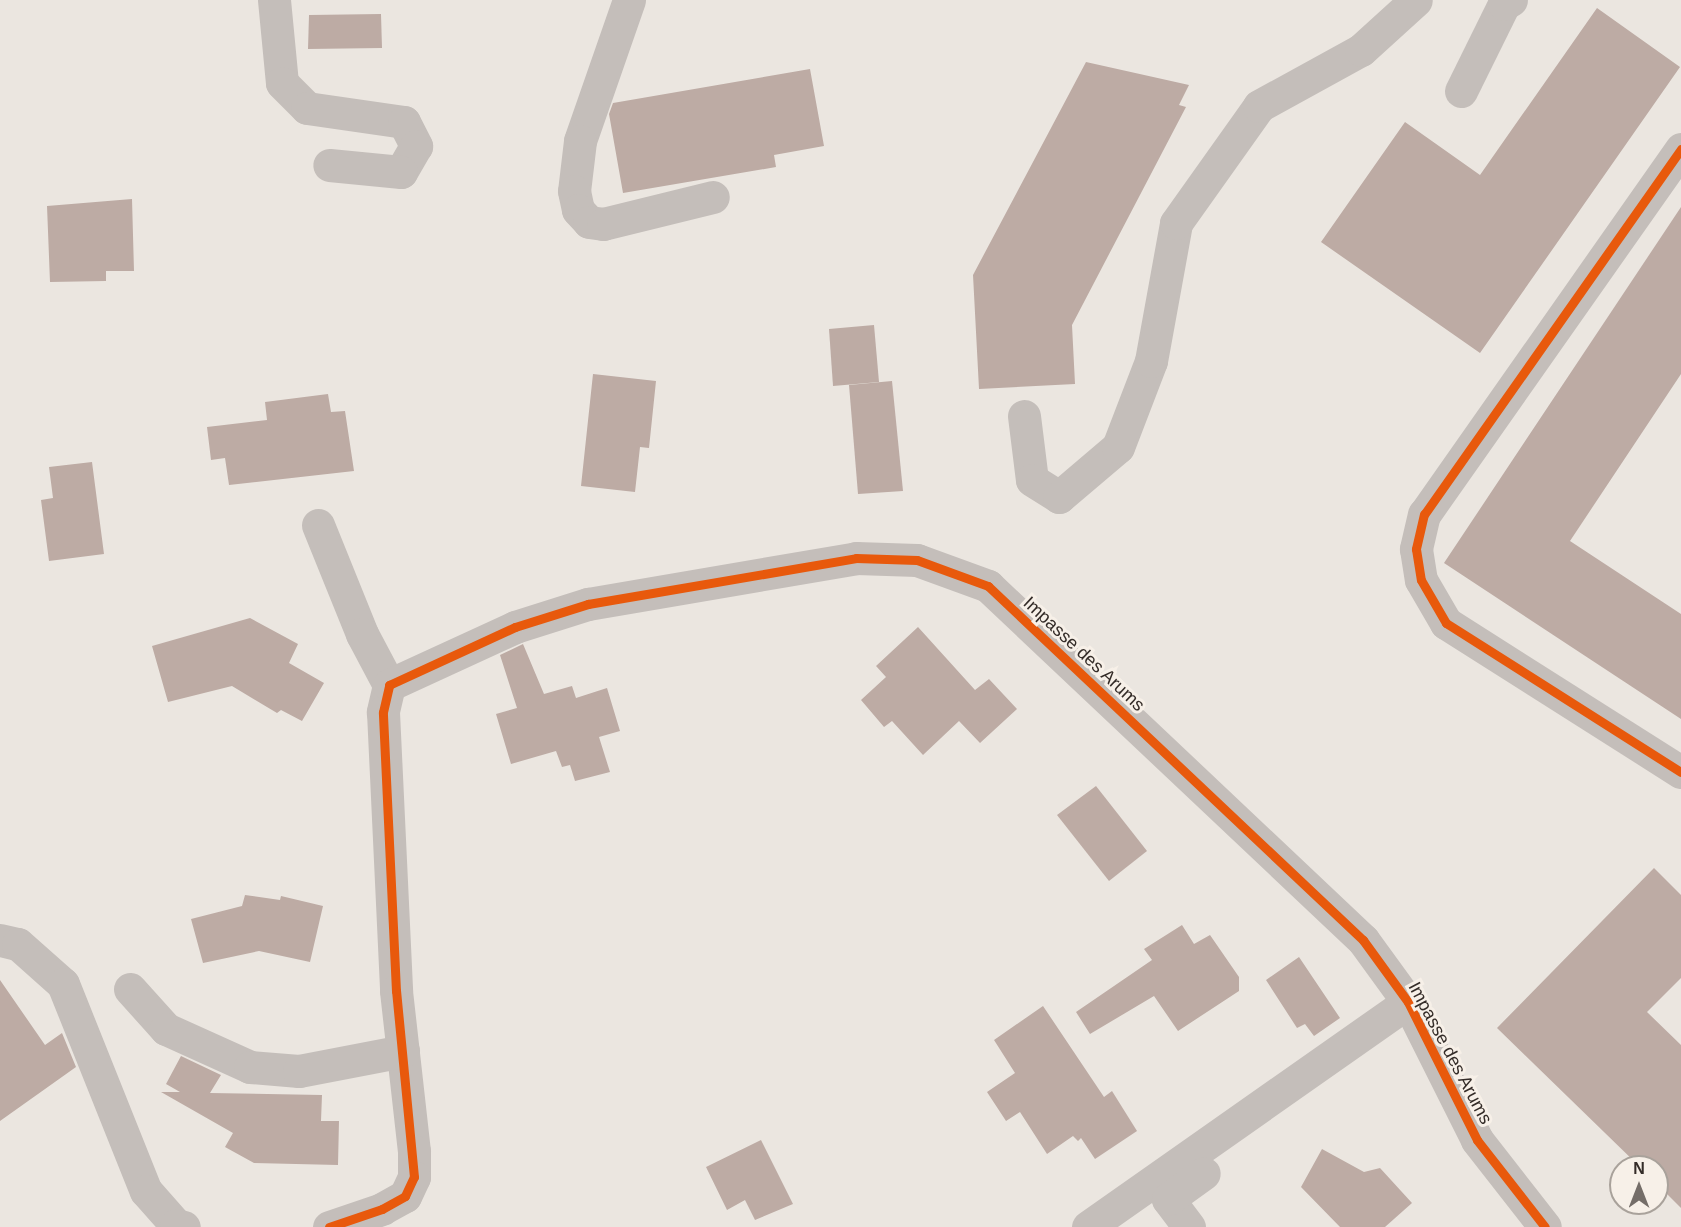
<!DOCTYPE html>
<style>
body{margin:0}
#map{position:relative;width:1681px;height:1227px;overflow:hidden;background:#ebe6e0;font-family:Helvetica,sans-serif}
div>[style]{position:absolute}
.building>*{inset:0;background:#bdaba4}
.minor>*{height:33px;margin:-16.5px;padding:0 16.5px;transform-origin:16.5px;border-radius:16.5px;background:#c4beba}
.cycleway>*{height:9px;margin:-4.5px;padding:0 4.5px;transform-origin:4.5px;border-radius:4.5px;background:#e8590c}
span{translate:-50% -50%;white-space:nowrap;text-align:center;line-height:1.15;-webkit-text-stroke:6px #f7f0e8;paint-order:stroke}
.street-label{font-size:18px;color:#342c28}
.north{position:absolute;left:1609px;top:1155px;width:60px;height:60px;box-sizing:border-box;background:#f7f0e8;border:2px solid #a9a29b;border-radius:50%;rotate:0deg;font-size:16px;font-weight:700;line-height:24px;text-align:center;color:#342c28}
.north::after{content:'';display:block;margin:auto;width:21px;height:27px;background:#746d68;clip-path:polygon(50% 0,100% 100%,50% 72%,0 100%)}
</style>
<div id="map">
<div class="building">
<div style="clip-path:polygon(1597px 8px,1680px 67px,1480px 353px,1321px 242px,1405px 122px,1480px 175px)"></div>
<div style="clip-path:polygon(381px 14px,382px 48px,308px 49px,309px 15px)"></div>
<div style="clip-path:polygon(1086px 62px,1189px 85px,1179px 105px,1186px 107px,1072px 325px,1075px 384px,979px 389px,973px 275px)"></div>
<div style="clip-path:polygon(810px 69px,824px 146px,774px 155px,776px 167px,623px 193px,609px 114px,613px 103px)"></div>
<div style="clip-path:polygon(132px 199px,134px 271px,106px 271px,106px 281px,50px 282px,47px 206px)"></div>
<div style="clip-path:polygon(1681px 207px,1681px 374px,1570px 541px,1681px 614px,1681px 719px,1444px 563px)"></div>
<div style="clip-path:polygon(874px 325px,879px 382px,833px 386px,829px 329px)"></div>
<div style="clip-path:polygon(593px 374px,656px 381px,649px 448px,640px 447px,635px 492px,581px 486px)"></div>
<div style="clip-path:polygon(892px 381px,903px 491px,858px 494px,849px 385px)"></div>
<div style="clip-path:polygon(328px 394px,331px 412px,345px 411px,354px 471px,229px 485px,225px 458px,211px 460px,207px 427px,267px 420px,265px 402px)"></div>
<div style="clip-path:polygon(92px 462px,104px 554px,49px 561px,41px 500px,53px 498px,49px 467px)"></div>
<div style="clip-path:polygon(250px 618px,298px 644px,289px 663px,324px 683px,302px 721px,281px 710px,277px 713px,232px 686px,168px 702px,152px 646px)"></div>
<div style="clip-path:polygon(918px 627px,975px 690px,989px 679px,1017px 709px,980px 743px,959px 721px,923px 755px,892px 721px,884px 727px,861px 700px,886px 677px,876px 666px)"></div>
<div style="clip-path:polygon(523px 644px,544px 694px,572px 686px,576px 698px,607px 688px,620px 731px,599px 737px,610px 772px,575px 781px,570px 765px,562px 767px,556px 751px,511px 764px,496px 714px,517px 708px,500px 655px)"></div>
<div style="clip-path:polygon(1096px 786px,1147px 851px,1109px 881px,1057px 815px)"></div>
<div style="clip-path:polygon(1654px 868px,1681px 895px,1681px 978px,1647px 1012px,1681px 1045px,1681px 1208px,1657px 1184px,1657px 1167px,1640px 1167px,1497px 1028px)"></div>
<div style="clip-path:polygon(245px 895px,280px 900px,281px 896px,323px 906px,310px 962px,259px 951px,203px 963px,191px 919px,242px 906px)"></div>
<div style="clip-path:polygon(1182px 925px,1194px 944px,1210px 935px,1239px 977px,1239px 991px,1178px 1031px,1154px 996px,1090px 1034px,1076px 1012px,1152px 960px,1144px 949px)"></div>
<div style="clip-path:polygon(1299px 957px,1340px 1018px,1314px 1036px,1305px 1024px,1297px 1028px,1266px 980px)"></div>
<div style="clip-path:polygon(0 980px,45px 1045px,62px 1033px,76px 1067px,0 1121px)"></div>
<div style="clip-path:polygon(1043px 1006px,1104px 1097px,1112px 1091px,1137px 1131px,1095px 1159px,1081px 1138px,1078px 1141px,1073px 1136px,1047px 1154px,1020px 1112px,1006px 1121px,987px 1092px,1015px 1073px,994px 1040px)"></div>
<div style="clip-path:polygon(181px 1056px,221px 1075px,210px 1093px,322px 1095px,321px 1121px,339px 1121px,338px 1165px,254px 1163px,225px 1147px,233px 1133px,161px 1092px,180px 1092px,166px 1084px)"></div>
<div style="clip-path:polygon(761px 1140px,793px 1204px,755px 1220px,745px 1200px,727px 1210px,706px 1167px)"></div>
<div style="clip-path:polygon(1322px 1149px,1364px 1172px,1380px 1168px,1412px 1203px,1385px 1227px,1340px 1227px,1301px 1187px)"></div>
</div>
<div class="minor">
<div style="left:274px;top:0;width:83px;rotate:84.5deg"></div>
<div style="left:282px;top:83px;width:35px;rotate:45deg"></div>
<div style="left:307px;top:108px;width:98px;rotate:8.2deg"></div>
<div style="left:404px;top:122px;width:27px;rotate:63deg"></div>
<div style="left:416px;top:146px;width:30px;rotate:120deg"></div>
<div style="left:401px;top:172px;width:72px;rotate:-174.4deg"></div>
<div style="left:629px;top:0;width:149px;rotate:109.2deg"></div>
<div style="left:580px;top:141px;width:50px;rotate:96.8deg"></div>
<div style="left:574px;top:191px;width:19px;rotate:78deg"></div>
<div style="left:578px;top:210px;width:16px;rotate:47deg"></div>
<div style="left:589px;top:222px;width:14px;rotate:8deg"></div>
<div style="left:603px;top:224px;width:113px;rotate:-13.8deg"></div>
<div style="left:1461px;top:91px;width:97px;rotate:-63.7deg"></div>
<div style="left:1504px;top:4px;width:8px;rotate:-30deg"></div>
<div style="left:1681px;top:149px;width:446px;rotate:125.1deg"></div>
<div style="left:1424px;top:514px;width:36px;rotate:103deg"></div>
<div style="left:1416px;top:549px;width:31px;rotate:81deg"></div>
<div style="left:1421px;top:580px;width:50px;rotate:59.8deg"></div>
<div style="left:1446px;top:623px;width:278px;rotate:32.4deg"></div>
<div style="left:1024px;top:416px;width:64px;rotate:82.9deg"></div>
<div style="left:1032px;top:480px;width:32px;rotate:32deg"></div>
<div style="left:1059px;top:497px;width:77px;rotate:-40.3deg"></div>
<div style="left:1118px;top:447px;width:92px;rotate:-69deg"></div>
<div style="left:1151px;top:361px;width:140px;rotate:-79.7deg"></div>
<div style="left:1176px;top:223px;width:143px;rotate:-54.6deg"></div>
<div style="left:1259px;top:106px;width:116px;rotate:-28.8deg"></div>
<div style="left:1361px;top:50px;width:74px;rotate:-42.3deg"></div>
<div style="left:318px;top:525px;width:118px;rotate:68deg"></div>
<div style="left:362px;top:634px;width:58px;rotate:62.1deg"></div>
<div style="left:389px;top:685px;width:28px;rotate:103deg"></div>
<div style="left:383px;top:712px;width:279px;rotate:87.3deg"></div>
<div style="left:396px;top:991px;width:161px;rotate:83.6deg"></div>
<div style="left:414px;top:1151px;width:26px;rotate:90deg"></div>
<div style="left:414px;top:1177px;width:21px;rotate:115deg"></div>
<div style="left:405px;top:1196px;width:26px;rotate:151deg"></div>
<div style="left:382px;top:1209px;width:56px;rotate:161.2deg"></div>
<div style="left:389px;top:685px;width:139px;rotate:-24.7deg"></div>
<div style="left:515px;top:627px;width:77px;rotate:-17.5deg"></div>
<div style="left:588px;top:604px;width:272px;rotate:-9.7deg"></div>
<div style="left:856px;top:558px;width:61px;rotate:1.9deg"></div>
<div style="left:917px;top:560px;width:76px;rotate:20.1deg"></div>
<div style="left:988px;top:586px;width:516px;rotate:43.35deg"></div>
<div style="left:1363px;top:940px;width:77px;rotate:54deg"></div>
<div style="left:1408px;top:1002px;width:154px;rotate:63.4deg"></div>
<div style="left:1477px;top:1140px;width:110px;rotate:52deg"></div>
<div style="left:0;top:940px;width:18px;rotate:13deg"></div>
<div style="left:18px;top:944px;width:60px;rotate:41.6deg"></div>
<div style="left:63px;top:984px;width:223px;rotate:68.2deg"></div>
<div style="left:146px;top:1191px;width:45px;rotate:48.6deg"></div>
<div style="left:176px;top:1225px;width:8px;rotate:14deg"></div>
<div style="left:130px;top:989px;width:54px;rotate:48deg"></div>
<div style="left:166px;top:1029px;width:92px;rotate:24.3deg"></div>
<div style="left:250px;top:1067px;width:49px;rotate:4.7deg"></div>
<div style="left:299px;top:1071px;width:106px;rotate:-10.9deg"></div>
<div style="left:1088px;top:1227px;width:391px;rotate:-35.1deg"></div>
<div style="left:1189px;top:1227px;width:35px;rotate:-127deg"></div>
<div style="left:1168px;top:1199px;width:44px;rotate:-35.8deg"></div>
</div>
<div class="cycleway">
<div style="left:1681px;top:149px;width:446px;rotate:125.1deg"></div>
<div style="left:1424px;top:514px;width:36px;rotate:103deg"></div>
<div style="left:1416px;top:549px;width:31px;rotate:81deg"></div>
<div style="left:1421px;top:580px;width:50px;rotate:59.8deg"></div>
<div style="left:1446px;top:623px;width:278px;rotate:32.4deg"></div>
<div style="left:329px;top:1227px;width:56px;rotate:-18.8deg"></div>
<div style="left:382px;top:1209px;width:26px;rotate:-29deg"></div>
<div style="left:405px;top:1196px;width:21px;rotate:-65deg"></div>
<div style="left:414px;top:1177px;width:187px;rotate:-95.5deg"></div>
<div style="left:396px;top:991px;width:279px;rotate:-92.7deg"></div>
<div style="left:383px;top:712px;width:28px;rotate:-77deg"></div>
<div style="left:389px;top:685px;width:139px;rotate:-24.7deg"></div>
<div style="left:515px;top:627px;width:77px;rotate:-17.5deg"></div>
<div style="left:588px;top:604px;width:272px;rotate:-9.7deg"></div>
<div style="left:856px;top:558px;width:61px;rotate:1.9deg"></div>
<div style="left:917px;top:560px;width:76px;rotate:20.1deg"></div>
<div style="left:988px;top:586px;width:516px;rotate:43.35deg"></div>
<div style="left:1363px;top:940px;width:77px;rotate:54deg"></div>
<div style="left:1408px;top:1002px;width:154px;rotate:63.4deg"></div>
<div style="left:1477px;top:1140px;width:110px;rotate:52deg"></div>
</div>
<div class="street-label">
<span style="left:1084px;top:654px;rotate:43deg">Impasse des Arums</span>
<span style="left:1450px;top:1053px;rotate:62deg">Impasse des Arums</span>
</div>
<div class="north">N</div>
</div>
